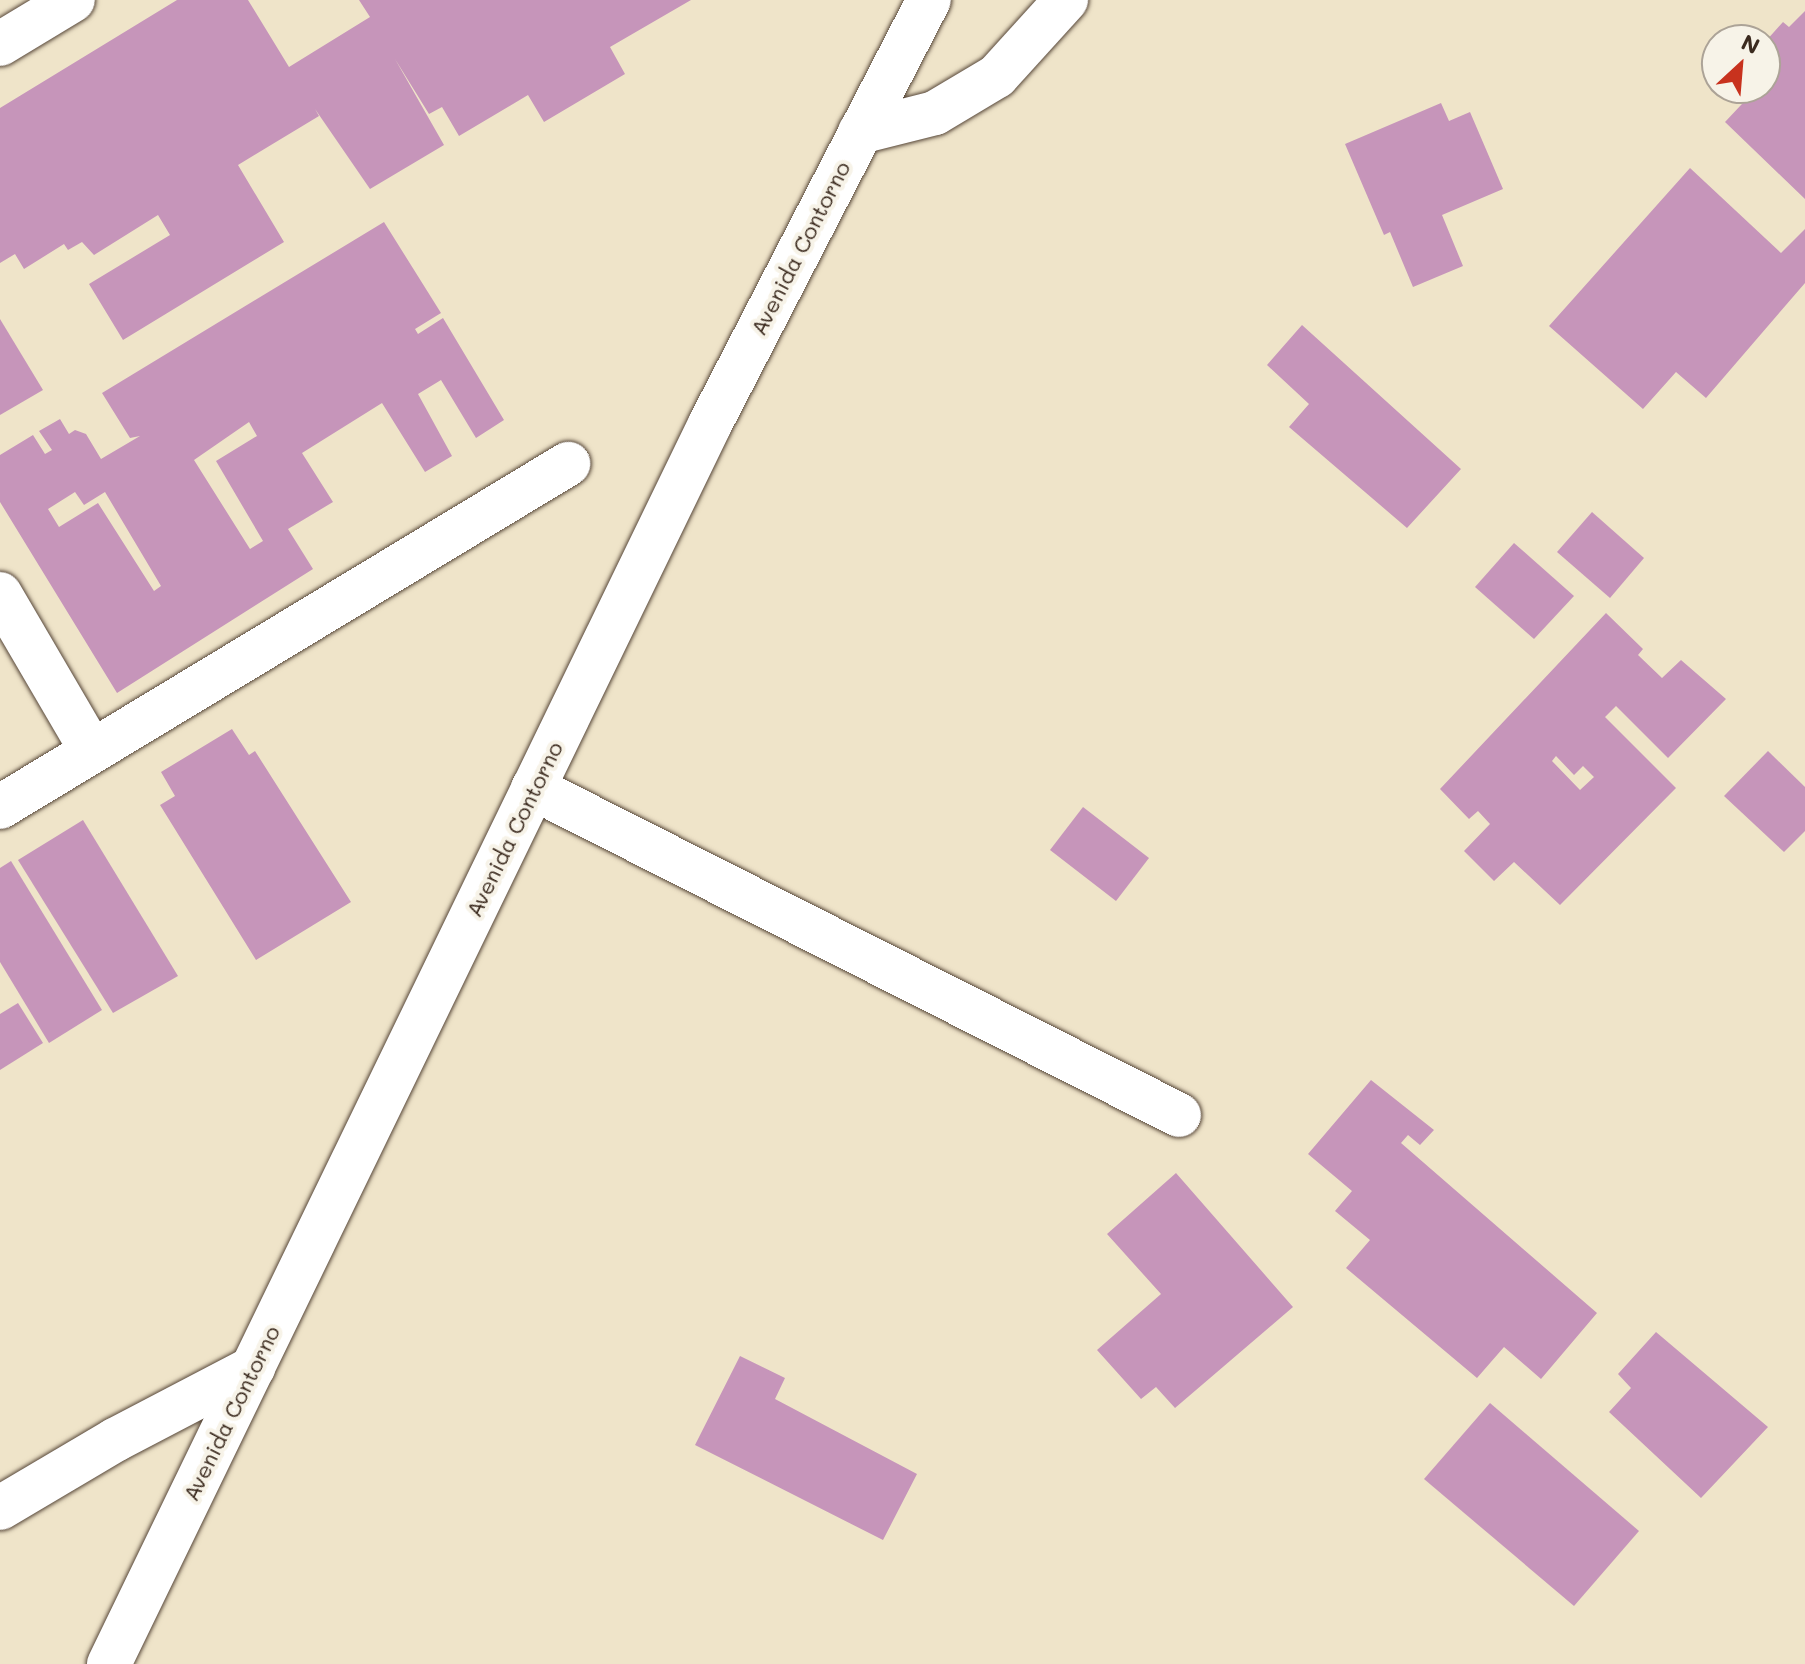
<!DOCTYPE html>
<style>
body{margin:0}
#map{position:relative;width:1805px;height:1664px;overflow:hidden;background:#efe4c9;font-family:Mali,sans-serif}
div>[style]{position:absolute}
.building>*{inset:0;background:#c695ba}
.roads{filter:drop-shadow(0 0 2px #564638) drop-shadow(0 0 2px #564638)}
.minor>*{height:44px;margin:-22px;padding:0 22px;transform-origin:22px;border-radius:22px;background:#fff}
span{translate:-50% -50%;white-space:nowrap;text-align:center;line-height:1.15;-webkit-text-stroke:8px #f7f3e8;paint-order:stroke}
.street-label{font-size:22px;color:#3b2a1e}
.north{position:absolute;left:1701px;top:24px;width:80px;height:80px;box-sizing:border-box;background:#f7f3e8;border:2px solid #aca397;border-radius:50%;rotate:26deg;font-size:22px;font-weight:700;line-height:32px;text-align:center;color:#3b2a1e}
.north::after{content:'';display:block;margin:auto;width:28px;height:36px;background:#c8321e;clip-path:polygon(50% 0,100% 100%,50% 72%,0 100%)}
</style>
<div id="map">
<div class="building">
<div style="clip-path:polygon(177px 0,248px 0,289px 67px,370px 17px,359px 0,691px 0,610px 47px,625px 74px,544px 122px,528px 95px,459px 136px,442px 107px,429px 114px,395px 59px,444px 145px,370px 189px,315px 109px,319px 116px,238px 165px,284px 242px,123px 340px,89px 284px,170px 235px,158px 215px,94px 255px,82px 242px,68px 250px,64px 244px,24px 269px,15px 254px,0 263px,0 108px)"></div>
<div style="clip-path:polygon(1805px 11px,1805px 199px,1725px 122px,1757px 88px,1765px 88px,1765px 42px,1783px 22px,1789px 27px)"></div>
<div style="clip-path:polygon(1441px 103px,1449px 121px,1470px 112px,1503px 189px,1442px 215px,1463px 266px,1413px 287px,1390px 232px,1384px 235px,1345px 144px)"></div>
<div style="clip-path:polygon(1690px 168px,1781px 253px,1805px 229px,1805px 283px,1706px 398px,1676px 372px,1643px 409px,1549px 326px)"></div>
<div style="clip-path:polygon(evenodd,384px 222px,441px 313px,415px 329px,418px 334px,443px 318px,504px 420px,476px 438px,441px 380px,418px 394px,452px 456px,425px 472px,382px 403px,302px 453px,333px 502px,288px 529px,313px 569px,117px 693px,0 502px,0 455px,33px 435px,45px 454px,52px 450px,39px 431px,60px 419px,69px 434px,75px 430px,86px 434px,101px 459px,140px 436px,130px 438px,102px 393px,384px 222px,249px 422px,257px 436px,216px 461px,263px 541px,250px 549px,194px 460px,249px 422px,384px 222px,75px 492px,84px 505px,105px 492px,161px 586px,154px 591px,98px 503px,59px 527px,48px 509px,75px 492px)"></div>
<div style="clip-path:polygon(0 319px,43px 390px,0 415px)"></div>
<div style="clip-path:polygon(1302px 325px,1461px 469px,1407px 528px,1289px 427px,1309px 404px,1267px 365px)"></div>
<div style="clip-path:polygon(1592px 512px,1644px 558px,1610px 598px,1557px 552px)"></div>
<div style="clip-path:polygon(1514px 543px,1574px 596px,1534px 639px,1475px 587px)"></div>
<div style="clip-path:polygon(evenodd,1606px 613px,1643px 649px,1638px 655px,1662px 678px,1681px 660px,1726px 699px,1668px 758px,1616px 706px,1605px 717px,1676px 788px,1560px 905px,1514px 862px,1494px 881px,1464px 851px,1490px 824px,1478px 811px,1469px 819px,1440px 789px,1606px 613px,1556px 756px,1574px 775px,1583px 766px,1594px 777px,1580px 790px,1552px 761px,1556px 756px)"></div>
<div style="clip-path:polygon(232px 729px,249px 755px,255px 751px,351px 902px,256px 960px,160px 805px,175px 796px,161px 772px)"></div>
<div style="clip-path:polygon(1768px 751px,1805px 787px,1805px 831px,1784px 852px,1724px 796px)"></div>
<div style="clip-path:polygon(1083px 807px,1149px 858px,1116px 901px,1050px 850px)"></div>
<div style="clip-path:polygon(83px 820px,178px 976px,113px 1013px,18px 860px)"></div>
<div style="clip-path:polygon(11px 861px,102px 1010px,49px 1043px,0 962px,0 868px)"></div>
<div style="clip-path:polygon(18px 1003px,43px 1043px,0 1070px,0 1014px)"></div>
<div style="clip-path:polygon(1371px 1080px,1434px 1130px,1420px 1145px,1408px 1135px,1401px 1143px,1597px 1313px,1541px 1379px,1504px 1347px,1477px 1378px,1346px 1268px,1370px 1240px,1335px 1211px,1352px 1191px,1308px 1154px)"></div>
<div style="clip-path:polygon(1176px 1173px,1293px 1307px,1175px 1408px,1156px 1387px,1141px 1399px,1097px 1350px,1161px 1294px,1107px 1234px)"></div>
<div style="clip-path:polygon(1656px 1332px,1768px 1427px,1701px 1498px,1609px 1412px,1631px 1388px,1618px 1374px)"></div>
<div style="clip-path:polygon(740px 1356px,785px 1378px,775px 1399px,917px 1474px,883px 1540px,695px 1445px)"></div>
<div style="clip-path:polygon(1490px 1403px,1639px 1531px,1574px 1606px,1424px 1479px)"></div>
</div>
<div class="roads">
<div class="minor">
<div style="left:0;top:44px;width:85px;rotate:-31.1deg"></div>
<div style="left:860px;top:132px;width:77px;rotate:-14.2deg"></div>
<div style="left:935px;top:113px;width:72px;rotate:-30.8deg"></div>
<div style="left:997px;top:76px;width:103px;rotate:-47.8deg"></div>
<div style="left:0;top:594px;width:181px;rotate:59.7deg"></div>
<div style="left:533px;top:788px;width:724px;rotate:26.85deg"></div>
<div style="left:0;top:807px;width:664px;rotate:-31.13deg"></div>
<div style="left:0;top:1508px;width:134px;rotate:-30.6deg"></div>
<div style="left:115px;top:1440px;width:156px;rotate:-27.6deg"></div>
<div style="left:109px;top:1664px;width:1378px;rotate:-64.14deg"></div>
<div style="left:710px;top:424px;width:477px;rotate:-62.7deg"></div>
</div>
</div>
<div class="street-label">
<span style="left:800px;top:248px;rotate:-63deg">Avenida Contorno</span>
<span style="left:514px;top:829px;rotate:-64deg">Avenida Contorno</span>
<span style="left:231px;top:1413px;rotate:-64deg">Avenida Contorno</span>
</div>
<div class="north">N</div>
</div>
